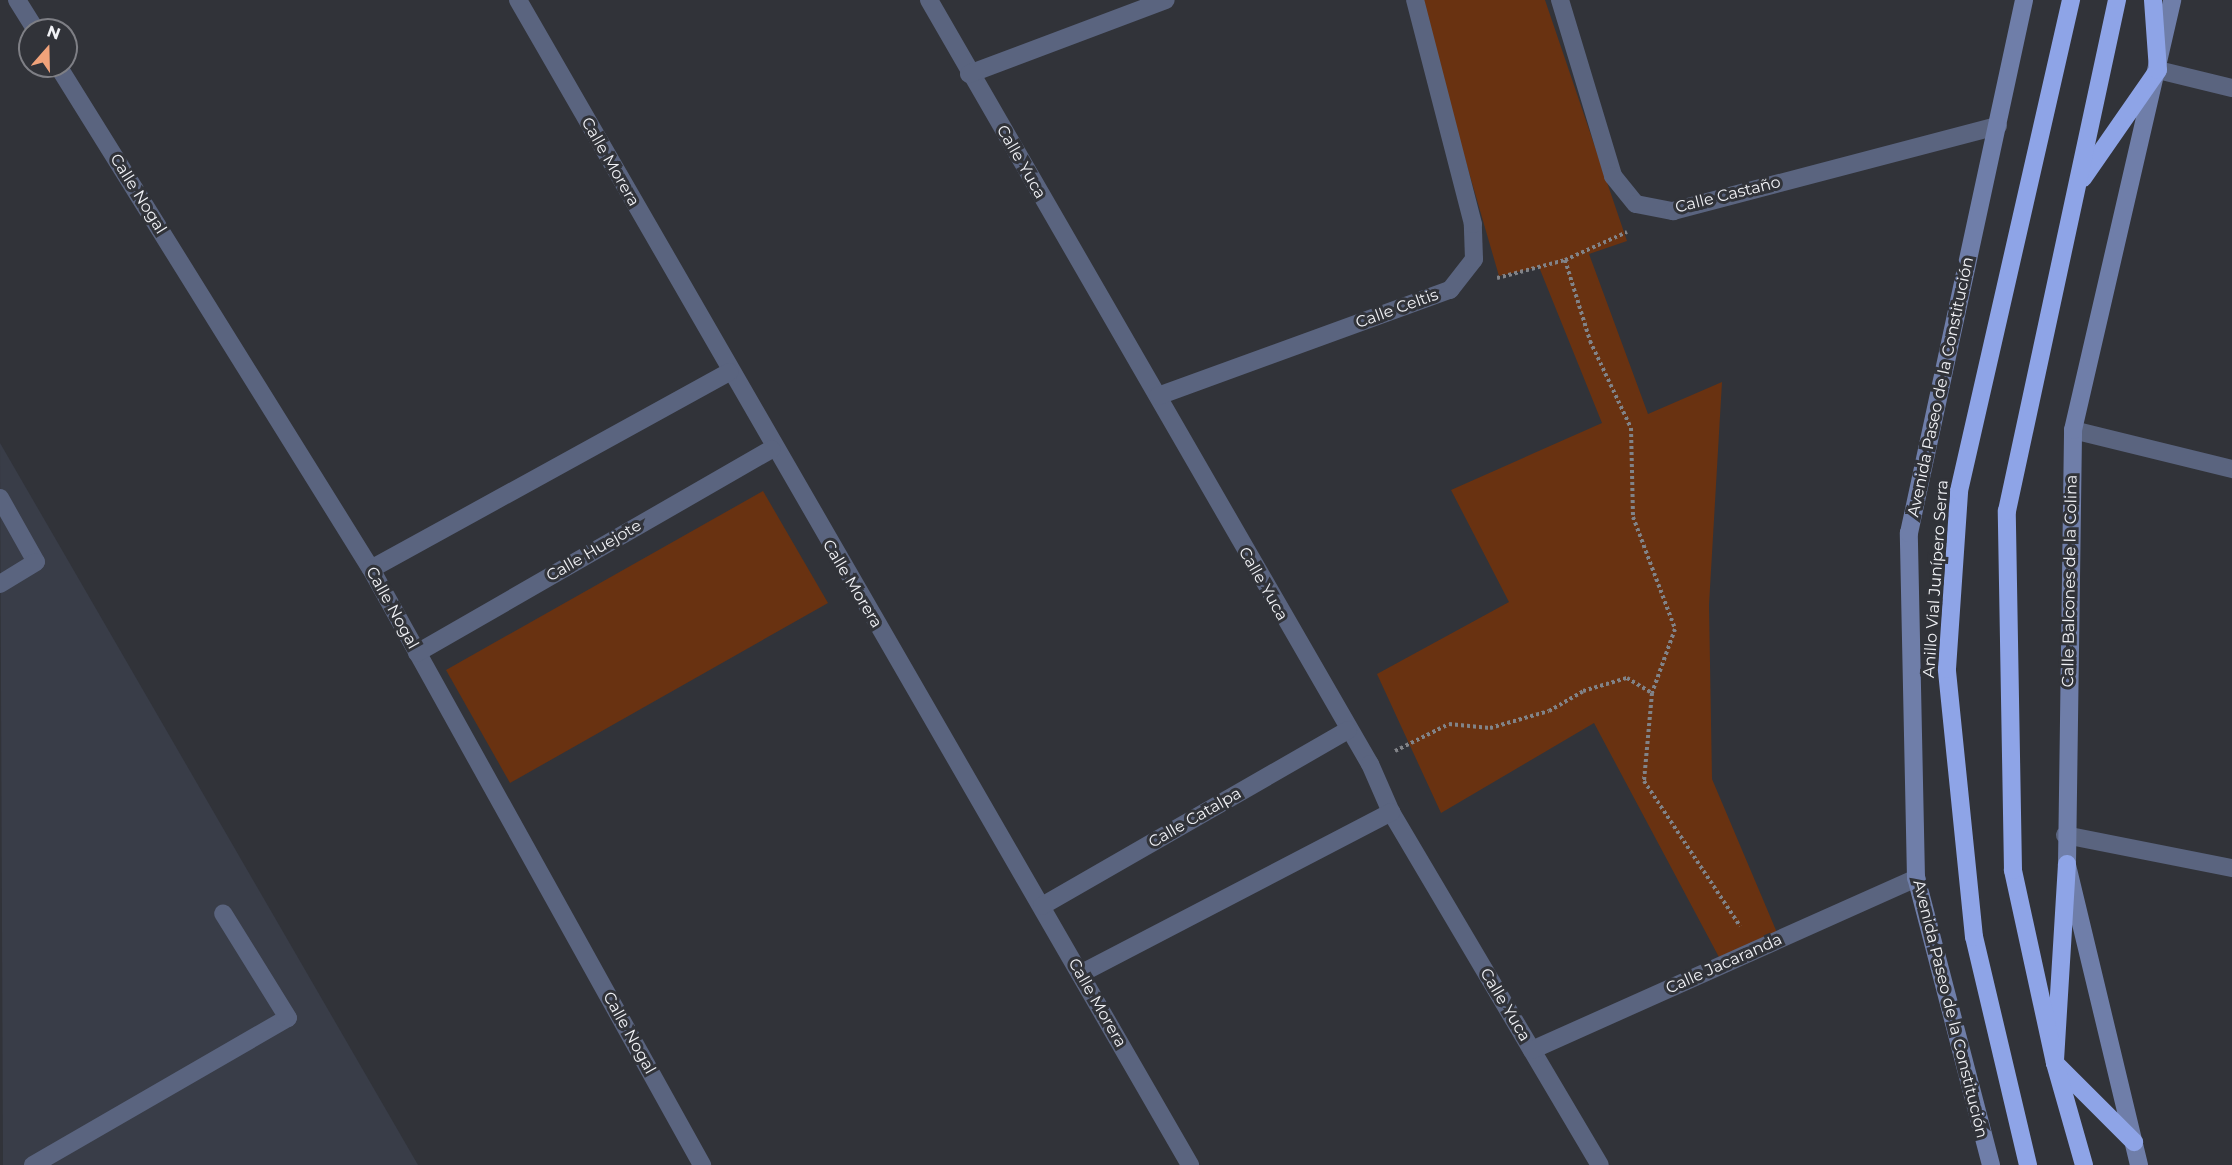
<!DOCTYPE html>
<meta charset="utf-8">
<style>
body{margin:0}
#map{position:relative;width:2232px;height:1165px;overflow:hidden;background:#313339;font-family:Montserrat,sans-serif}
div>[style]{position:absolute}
.built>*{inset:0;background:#393d48}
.green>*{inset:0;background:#693211}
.path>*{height:4px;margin-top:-2px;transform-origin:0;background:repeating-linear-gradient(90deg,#818388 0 3px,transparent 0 6px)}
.lane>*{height:18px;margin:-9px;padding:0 9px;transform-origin:9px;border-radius:9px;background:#5a647f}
.street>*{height:18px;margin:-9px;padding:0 9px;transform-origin:9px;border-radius:9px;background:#5a647f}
.secondary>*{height:18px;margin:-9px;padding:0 9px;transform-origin:9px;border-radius:9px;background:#6f7ea9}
.highway>*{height:18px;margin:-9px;padding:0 9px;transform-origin:9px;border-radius:9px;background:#8ea4e7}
span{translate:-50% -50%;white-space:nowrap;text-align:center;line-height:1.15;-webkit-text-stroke:6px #313339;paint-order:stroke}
.street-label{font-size:16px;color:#f1f2f6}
.north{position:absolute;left:18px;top:18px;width:60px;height:60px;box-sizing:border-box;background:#313339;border:2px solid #7e7f85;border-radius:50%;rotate:20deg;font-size:16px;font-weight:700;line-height:24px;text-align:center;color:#f1f2f6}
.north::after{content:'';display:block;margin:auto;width:21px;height:27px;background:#f0a27a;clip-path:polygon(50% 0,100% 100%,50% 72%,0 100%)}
</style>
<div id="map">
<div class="built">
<div style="clip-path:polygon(0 443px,418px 1165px,3px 1165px)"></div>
</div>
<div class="green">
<div style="clip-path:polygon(1419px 0,1545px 0,1627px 241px,1589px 254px,1648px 414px,1722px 382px,1709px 605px,1712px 779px,1778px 935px,1720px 959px,1594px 723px,1441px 813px,1377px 674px,1509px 602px,1451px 490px,1602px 423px,1539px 267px,1499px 276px)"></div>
<div style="clip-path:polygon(763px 491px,828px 603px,510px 783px,446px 670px)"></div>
</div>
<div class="path">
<div style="left:1565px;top:260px;width:68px;rotate:-24.3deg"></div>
<div style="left:1497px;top:278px;width:70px;rotate:-14.8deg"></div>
<div style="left:1565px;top:260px;width:85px;rotate:72.8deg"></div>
<div style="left:1590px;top:341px;width:96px;rotate:64.8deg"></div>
<div style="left:1631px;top:428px;width:89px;rotate:88.7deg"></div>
<div style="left:1633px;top:517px;width:120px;rotate:69.4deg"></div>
<div style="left:1675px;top:629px;width:68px;rotate:109.8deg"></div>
<div style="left:1652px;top:693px;width:88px;rotate:95.2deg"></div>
<div style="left:1644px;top:781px;width:174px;rotate:56.5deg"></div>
<div style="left:1395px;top:751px;width:60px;rotate:-26.6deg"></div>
<div style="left:1449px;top:724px;width:41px;rotate:5.6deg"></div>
<div style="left:1490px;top:728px;width:61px;rotate:-16.1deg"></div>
<div style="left:1549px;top:711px;width:39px;rotate:-30deg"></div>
<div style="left:1583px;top:691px;width:46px;rotate:-16.5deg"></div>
<div style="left:1627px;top:678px;width:29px;rotate:31deg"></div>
</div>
<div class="lane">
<div style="left:0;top:498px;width:73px;rotate:60.6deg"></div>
<div style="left:36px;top:562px;width:42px;rotate:148.6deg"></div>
<div style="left:33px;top:1165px;width:294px;rotate:-30deg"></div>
<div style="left:288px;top:1018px;width:123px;rotate:-121.8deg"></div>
</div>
<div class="street">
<div style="left:17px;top:0;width:36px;rotate:58deg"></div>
<div style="left:518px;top:0;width:1345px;rotate:60.02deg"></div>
<div style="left:929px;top:0;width:882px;rotate:60.01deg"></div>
<div style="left:1370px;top:764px;width:52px;rotate:66.4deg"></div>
<div style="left:1391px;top:812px;width:410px;rotate:59.4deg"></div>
<div style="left:1560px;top:0;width:184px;rotate:73.2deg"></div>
<div style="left:1613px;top:176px;width:36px;rotate:51deg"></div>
<div style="left:1636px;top:204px;width:38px;rotate:11deg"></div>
<div style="left:1673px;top:211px;width:336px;rotate:-14.7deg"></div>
<div style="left:58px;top:66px;width:592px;rotate:58.11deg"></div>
<div style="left:371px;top:569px;width:682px;rotate:60.95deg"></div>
<div style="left:2158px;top:70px;width:76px;rotate:13.7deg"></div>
<div style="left:969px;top:74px;width:210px;rotate:-20.6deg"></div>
<div style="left:1158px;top:396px;width:311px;rotate:-20deg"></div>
<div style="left:1450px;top:290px;width:39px;rotate:-52deg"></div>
<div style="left:1474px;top:259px;width:35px;rotate:-92deg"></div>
<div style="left:1473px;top:224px;width:231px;rotate:-104.5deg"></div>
<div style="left:2073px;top:430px;width:164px;rotate:13.8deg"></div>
<div style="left:371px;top:569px;width:409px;rotate:-28.8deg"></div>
<div style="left:417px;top:653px;width:409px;rotate:-29.9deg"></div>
<div style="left:2065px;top:835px;width:170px;rotate:11.2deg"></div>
<div style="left:1042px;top:906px;width:353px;rotate:-29.9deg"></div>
<div style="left:1080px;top:974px;width:351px;rotate:-27.5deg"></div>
<div style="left:1532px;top:1050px;width:421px;rotate:-24.1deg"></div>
</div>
<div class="secondary">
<div style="left:1991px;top:1165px;width:297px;rotate:-104.6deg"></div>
<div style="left:1916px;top:878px;width:345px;rotate:-91.2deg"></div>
<div style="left:1909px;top:533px;width:545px;rotate:-77.82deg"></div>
<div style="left:2139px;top:1165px;width:309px;rotate:-103.5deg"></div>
<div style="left:2067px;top:864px;width:434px;rotate:-89.2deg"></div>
<div style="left:2073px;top:430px;width:441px;rotate:-77deg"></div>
</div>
<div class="highway">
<div style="left:2083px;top:178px;width:131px;rotate:-55.2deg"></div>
<div style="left:2158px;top:70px;width:70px;rotate:-94.1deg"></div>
<div style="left:2067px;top:864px;width:199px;rotate:93.5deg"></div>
<div style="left:2055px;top:1063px;width:112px;rotate:45deg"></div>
<div style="left:2028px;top:1165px;width:234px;rotate:-103.3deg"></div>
<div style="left:1974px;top:937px;width:269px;rotate:-95.8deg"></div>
<div style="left:1947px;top:669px;width:178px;rotate:-86.1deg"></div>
<div style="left:1959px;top:491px;width:504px;rotate:-77.15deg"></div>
<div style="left:2084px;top:1165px;width:106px;rotate:-105.9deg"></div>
<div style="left:2055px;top:1063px;width:198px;rotate:-102.3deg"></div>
<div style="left:2013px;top:870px;width:359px;rotate:-91deg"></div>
<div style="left:2007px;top:511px;width:523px;rotate:-77.85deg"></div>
</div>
<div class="street-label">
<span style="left:610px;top:162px;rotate:60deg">Calle Morera</span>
<span style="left:1021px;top:162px;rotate:60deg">Calle Yuca</span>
<span style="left:138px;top:194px;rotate:58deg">Calle Nogal</span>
<span style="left:1728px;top:195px;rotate:-14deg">Calle Castaño</span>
<span style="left:1397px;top:309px;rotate:-20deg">Calle Celtis</span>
<span style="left:1941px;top:387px;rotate:-78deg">Avenida Paseo de la Constitución</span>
<span style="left:594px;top:551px;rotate:-30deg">Calle Huejote</span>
<span style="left:1936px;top:579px;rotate:-86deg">Anillo Vial Junípero Serra</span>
<span style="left:2070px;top:581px;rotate:-89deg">Calle Balcones de la Colina</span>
<span style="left:852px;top:584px;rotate:59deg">Calle Morera</span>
<span style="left:1263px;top:584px;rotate:60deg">Calle Yuca</span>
<span style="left:392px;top:608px;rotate:61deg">Calle Nogal</span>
<span style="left:1195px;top:818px;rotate:-30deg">Calle Catalpa</span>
<span style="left:1724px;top:964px;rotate:-24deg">Calle Jacaranda</span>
<span style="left:1097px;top:1003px;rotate:60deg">Calle Morera</span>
<span style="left:1505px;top:1005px;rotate:59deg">Calle Yuca</span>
<span style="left:1950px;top:1009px;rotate:76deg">Avenida Paseo de la Constitución</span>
<span style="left:629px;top:1033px;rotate:61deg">Calle Nogal</span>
</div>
<div class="north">N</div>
</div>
